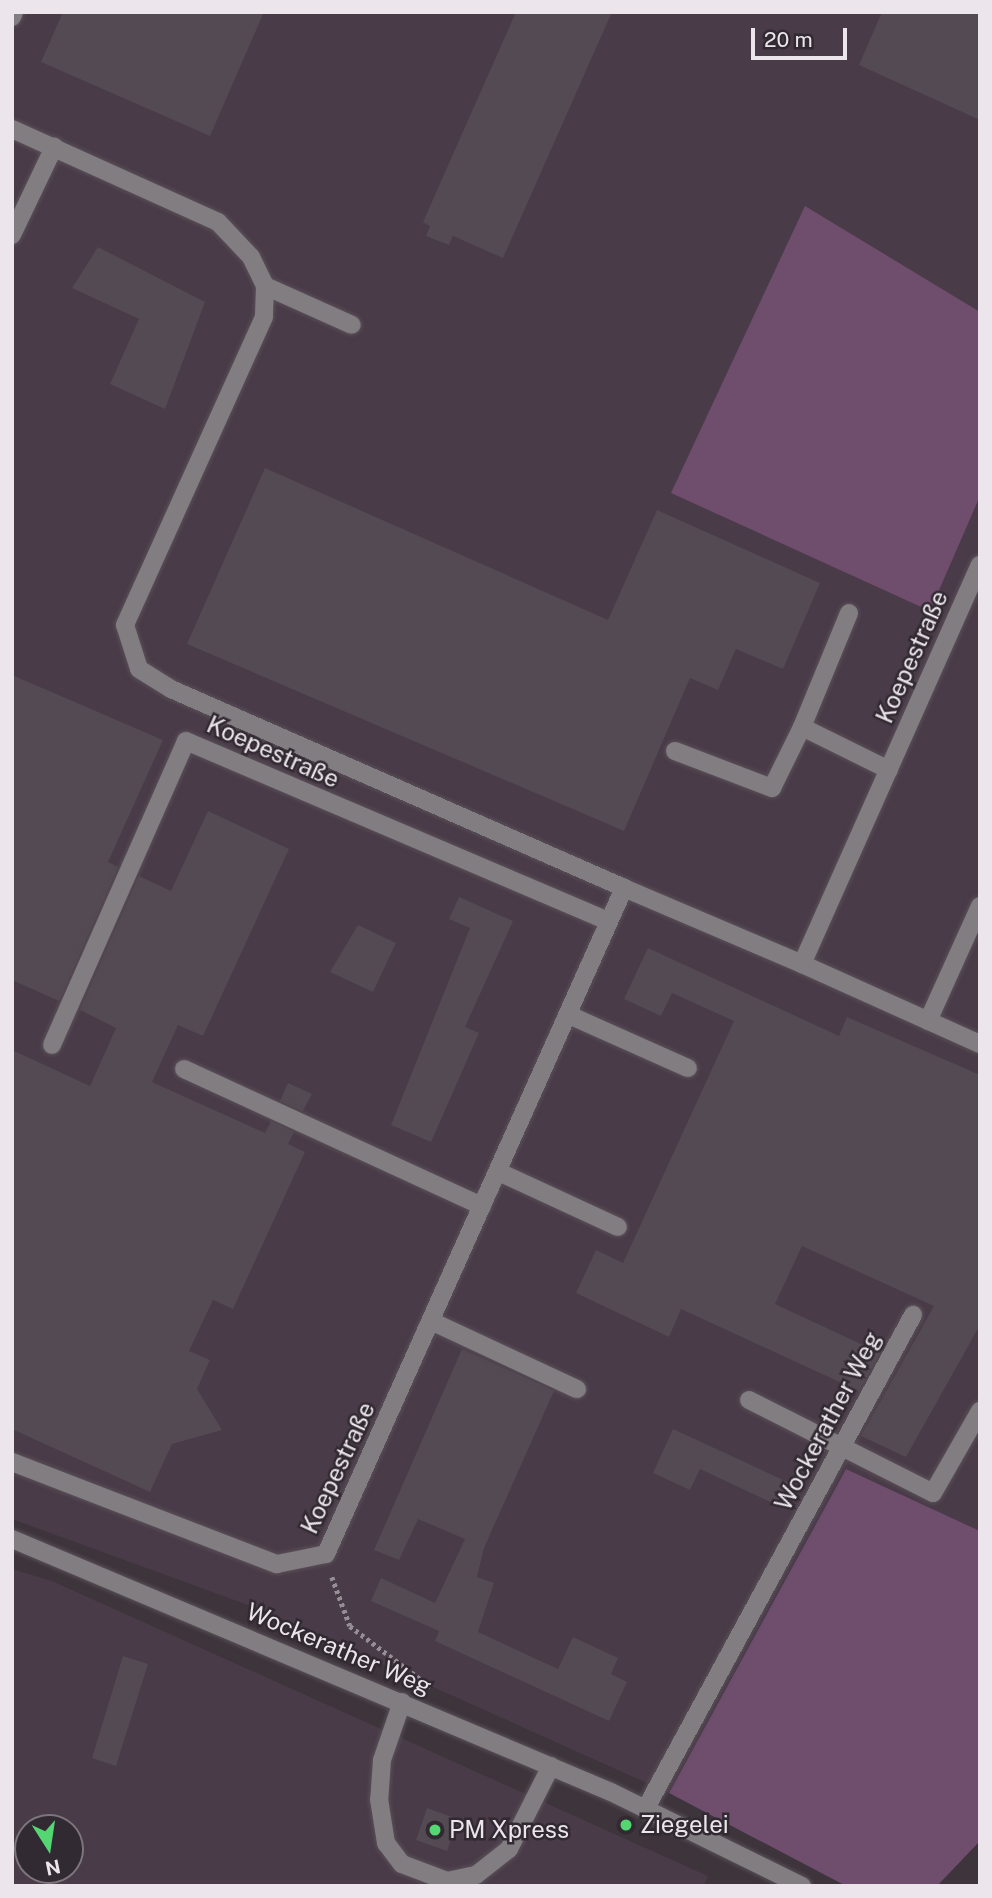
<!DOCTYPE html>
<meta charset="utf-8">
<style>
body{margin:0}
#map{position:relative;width:992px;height:1898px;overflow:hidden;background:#3d343c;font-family:"Public Sans",sans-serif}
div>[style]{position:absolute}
.built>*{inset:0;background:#493b48}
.green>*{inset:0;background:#6f4d6d}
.building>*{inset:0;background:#534a53}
.path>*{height:4.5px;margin-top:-2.25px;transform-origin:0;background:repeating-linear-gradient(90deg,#958e95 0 3.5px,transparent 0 7px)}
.roads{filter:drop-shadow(0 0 2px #595058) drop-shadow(0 0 2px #595058)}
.minor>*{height:18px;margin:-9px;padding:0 9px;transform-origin:9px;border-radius:9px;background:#827d81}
.dots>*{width:19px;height:19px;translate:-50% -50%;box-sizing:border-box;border:4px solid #322a32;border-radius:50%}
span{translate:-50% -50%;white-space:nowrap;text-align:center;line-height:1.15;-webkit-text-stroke:5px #322a32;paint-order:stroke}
.street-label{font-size:24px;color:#ece6ec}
.poi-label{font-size:24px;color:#ece6ec}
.left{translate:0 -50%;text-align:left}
.frame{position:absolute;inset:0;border:14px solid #ece6ec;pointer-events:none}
.north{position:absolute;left:14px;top:1814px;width:70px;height:70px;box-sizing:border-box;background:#322a32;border:2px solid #7c757c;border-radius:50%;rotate:168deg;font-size:19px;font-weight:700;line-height:28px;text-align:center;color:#ece6ec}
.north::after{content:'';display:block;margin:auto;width:24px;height:32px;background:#54d672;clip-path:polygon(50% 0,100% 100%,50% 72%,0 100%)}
.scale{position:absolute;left:751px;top:28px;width:96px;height:32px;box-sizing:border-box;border:4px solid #ece6ec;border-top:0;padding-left:9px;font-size:21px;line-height:24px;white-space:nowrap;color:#ece6ec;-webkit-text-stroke:5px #322a32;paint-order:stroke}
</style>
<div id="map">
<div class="built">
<div style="clip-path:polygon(12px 12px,980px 12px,980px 1531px,846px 1469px,669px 1793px,264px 1611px,12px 1519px)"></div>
<div style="clip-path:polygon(evenodd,12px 1569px,52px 1581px,708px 1876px,704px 1886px,12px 1886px,12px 1569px,28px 1828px,70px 1828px,70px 1870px,28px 1870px,28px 1828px)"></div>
</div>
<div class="green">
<div style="clip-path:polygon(805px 206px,980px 312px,980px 496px,930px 611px,671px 493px)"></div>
<div style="clip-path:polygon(846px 1469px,980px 1531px,980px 1841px,937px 1886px,846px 1886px,669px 1793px)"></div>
</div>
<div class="building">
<div style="clip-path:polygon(63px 12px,264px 12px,210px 136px,41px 62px)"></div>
<div style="clip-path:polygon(516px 12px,612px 12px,503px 258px,453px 236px,449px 245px,426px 236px,430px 226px,423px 222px)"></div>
<div style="clip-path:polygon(882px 12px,980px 12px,980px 120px,859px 65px)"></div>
<div style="clip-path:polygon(98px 247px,205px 302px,165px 409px,110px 384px,139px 319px,72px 288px)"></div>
<div style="clip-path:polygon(265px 468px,608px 620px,657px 510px,820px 583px,783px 669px,736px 649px,718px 690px,690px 678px,624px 831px,187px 644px)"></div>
<div style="clip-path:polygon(12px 675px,163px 740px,108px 862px,118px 867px,59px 1001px,12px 980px)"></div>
<div style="clip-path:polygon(208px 811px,289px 849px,203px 1036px,178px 1025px,152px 1082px,265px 1133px,271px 1121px,294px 1132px,288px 1144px,305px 1152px,233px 1309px,213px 1300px,189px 1351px,210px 1360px,197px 1389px,222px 1430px,172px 1444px,150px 1492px,12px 1429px,12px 1050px,90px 1086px,116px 1028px,80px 1010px,139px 876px,171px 891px)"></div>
<div style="clip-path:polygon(459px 897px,513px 921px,465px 1027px,479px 1033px,431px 1142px,391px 1125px,470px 928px,449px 919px)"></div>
<div style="clip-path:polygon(358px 925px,396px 943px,373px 992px,330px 972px)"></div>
<div style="clip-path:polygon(648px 948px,839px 1036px,847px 1017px,980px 1075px,980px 1325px,906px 1457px,861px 1436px,934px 1306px,802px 1246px,775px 1304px,880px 1353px,859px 1391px,681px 1309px,669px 1337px,576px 1293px,596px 1250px,623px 1263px,734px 1021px,672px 993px,661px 1016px,624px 999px)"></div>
<div style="clip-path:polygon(288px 1083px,312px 1094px,303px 1111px,280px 1101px)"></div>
<div style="clip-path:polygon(462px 1349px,554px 1391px,484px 1548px,477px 1577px,494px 1583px,478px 1632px,558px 1669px,573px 1637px,618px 1658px,611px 1674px,627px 1682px,609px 1721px,435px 1641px,439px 1631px,371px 1601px,381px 1578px,435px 1603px,465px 1539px,418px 1519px,399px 1560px,374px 1550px)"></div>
<div style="clip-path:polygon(673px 1429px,792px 1484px,781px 1507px,700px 1469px,690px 1490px,653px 1473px)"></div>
<div style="clip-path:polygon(123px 1656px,148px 1664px,116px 1766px,92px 1758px)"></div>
<div style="clip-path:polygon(427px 1808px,458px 1819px,447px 1851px,416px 1840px)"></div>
</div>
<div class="path">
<div style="left:332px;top:1577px;width:52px;rotate:69.8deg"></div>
<div style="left:350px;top:1626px;width:103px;rotate:37.1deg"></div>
</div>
<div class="roads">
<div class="minor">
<div style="left:12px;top:17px;width:5px;rotate:-68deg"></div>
<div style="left:12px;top:129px;width:226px;rotate:24.3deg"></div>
<div style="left:218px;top:222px;width:48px;rotate:46.7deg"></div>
<div style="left:251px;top:257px;width:32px;rotate:64deg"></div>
<div style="left:265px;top:286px;width:31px;rotate:92deg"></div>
<div style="left:264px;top:317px;width:338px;rotate:114.3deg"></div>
<div style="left:125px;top:625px;width:46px;rotate:72.3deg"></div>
<div style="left:139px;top:669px;width:38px;rotate:32deg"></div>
<div style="left:171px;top:689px;width:495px;rotate:23.7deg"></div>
<div style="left:12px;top:235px;width:98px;rotate:-64.5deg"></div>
<div style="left:265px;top:286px;width:95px;rotate:24.1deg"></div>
<div style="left:849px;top:613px;width:123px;rotate:112.4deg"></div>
<div style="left:802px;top:727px;width:97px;rotate:26.3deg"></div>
<div style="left:675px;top:751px;width:104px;rotate:20.9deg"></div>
<div style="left:772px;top:788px;width:68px;rotate:-63.8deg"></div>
<div style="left:802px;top:964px;width:195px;rotate:24.2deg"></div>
<div style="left:571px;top:1016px;width:128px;rotate:24deg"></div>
<div style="left:928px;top:1021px;width:126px;rotate:-65.7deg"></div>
<div style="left:52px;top:1045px;width:332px;rotate:-66.2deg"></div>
<div style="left:186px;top:741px;width:459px;rotate:23.1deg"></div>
<div style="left:184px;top:1069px;width:328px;rotate:24.7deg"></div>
<div style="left:499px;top:1172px;width:131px;rotate:24.8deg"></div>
<div style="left:433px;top:1322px;width:159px;rotate:25deg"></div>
<div style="left:749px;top:1400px;width:206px;rotate:26.8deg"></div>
<div style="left:933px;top:1493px;width:95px;rotate:-60.2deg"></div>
<div style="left:12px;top:1462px;width:284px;rotate:21.1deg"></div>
<div style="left:277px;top:1564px;width:50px;rotate:-11.5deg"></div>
<div style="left:326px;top:1554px;width:730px;rotate:-65.89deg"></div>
<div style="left:624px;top:888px;width:194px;rotate:23.1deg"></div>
<div style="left:802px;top:964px;width:437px;rotate:-66deg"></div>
<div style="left:12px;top:1539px;width:650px;rotate:22.9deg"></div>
<div style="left:611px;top:1792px;width:213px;rotate:26.2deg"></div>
<div style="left:402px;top:1702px;width:61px;rotate:109deg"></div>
<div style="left:382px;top:1760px;width:39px;rotate:94deg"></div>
<div style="left:379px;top:1799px;width:45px;rotate:81deg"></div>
<div style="left:386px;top:1843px;width:26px;rotate:53deg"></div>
<div style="left:402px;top:1864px;width:48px;rotate:20.7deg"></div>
<div style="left:447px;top:1881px;width:30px;rotate:-12deg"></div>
<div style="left:476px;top:1875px;width:42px;rotate:-38.2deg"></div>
<div style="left:509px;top:1849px;width:93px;rotate:-63.2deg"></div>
<div style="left:646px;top:1808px;width:561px;rotate:-61.56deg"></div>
</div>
</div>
<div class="dots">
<div style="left:626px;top:1825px;background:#54d672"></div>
<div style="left:435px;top:1830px;background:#54d672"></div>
</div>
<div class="street-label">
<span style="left:912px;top:657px;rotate:-66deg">Koepestraße</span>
<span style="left:273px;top:752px;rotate:24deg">Koepestraße</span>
<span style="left:828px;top:1421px;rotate:-62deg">Wockerather Weg</span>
<span style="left:338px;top:1468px;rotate:-65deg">Koepestraße</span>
<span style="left:339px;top:1649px;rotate:23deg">Wockerather Weg</span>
</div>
<div class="poi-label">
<span class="left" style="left:640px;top:1825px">Ziegelei</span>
<span class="left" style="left:449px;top:1830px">PM Xpress</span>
</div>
<div class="frame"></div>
<div class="north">N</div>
<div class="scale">20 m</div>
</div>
